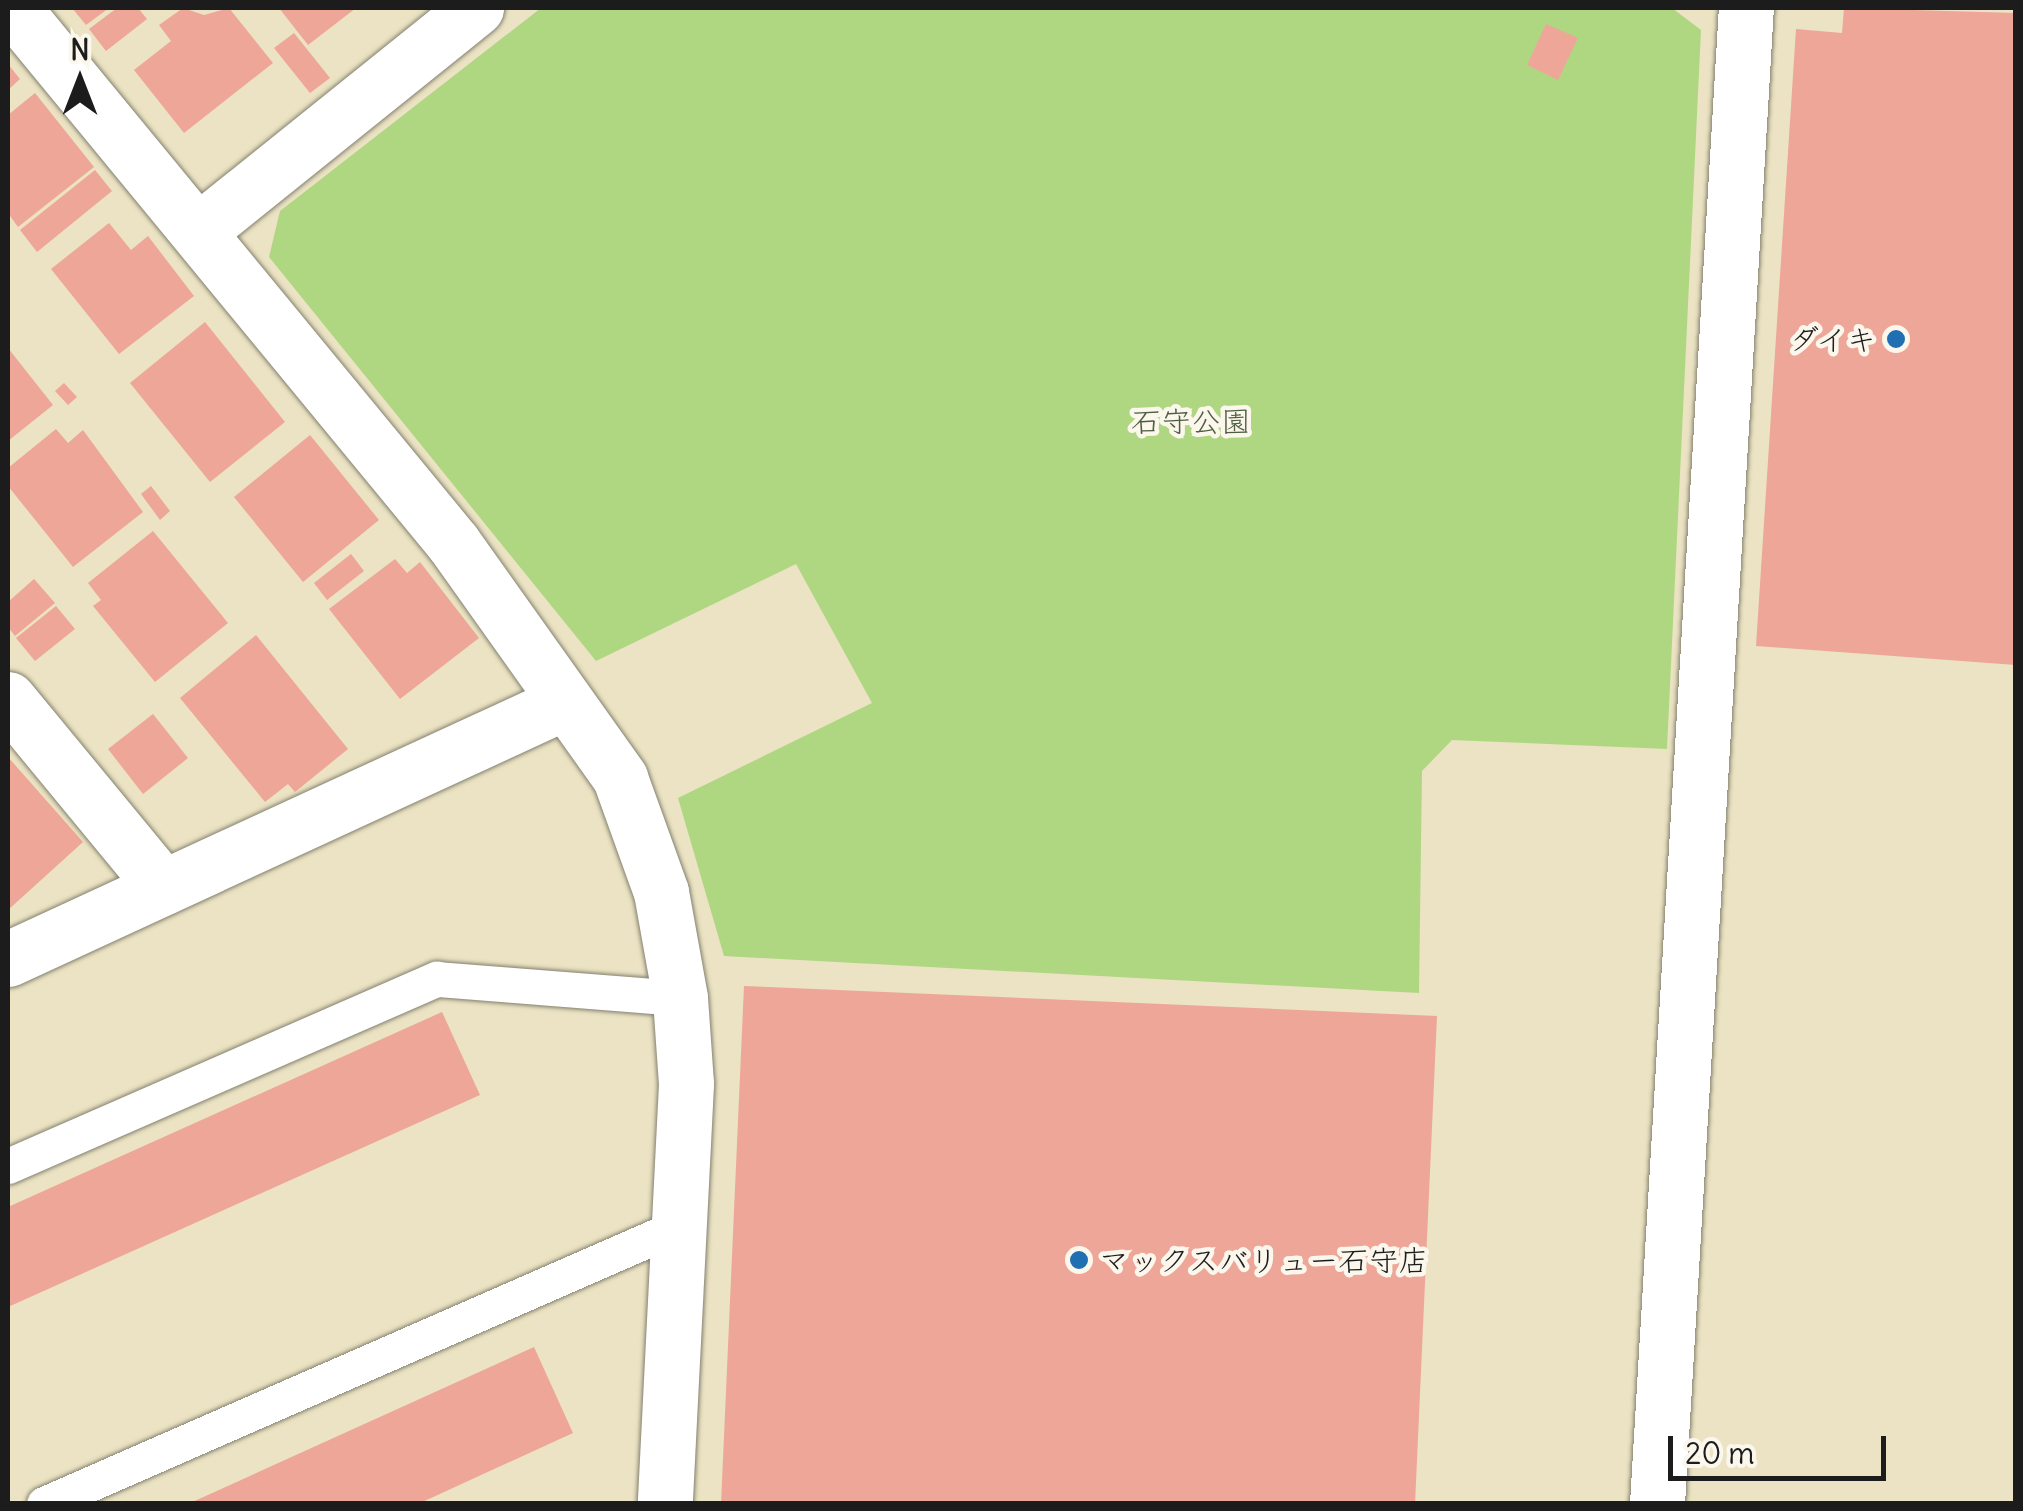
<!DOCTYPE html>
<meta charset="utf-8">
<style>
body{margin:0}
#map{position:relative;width:2023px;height:1511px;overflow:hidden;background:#ebe3c3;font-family:Delius,"Klee One",sans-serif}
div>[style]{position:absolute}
.green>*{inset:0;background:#afd782}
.building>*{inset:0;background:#eda697}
.roads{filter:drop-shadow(0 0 2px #848070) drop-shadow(0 0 2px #848070)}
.lane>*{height:35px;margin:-17.5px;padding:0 17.5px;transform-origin:17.5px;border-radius:17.5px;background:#fff}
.street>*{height:55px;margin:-27.5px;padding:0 27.5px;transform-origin:27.5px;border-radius:27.5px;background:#fff}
.dots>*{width:28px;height:28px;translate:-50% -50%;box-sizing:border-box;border:5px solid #fbf7ec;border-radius:50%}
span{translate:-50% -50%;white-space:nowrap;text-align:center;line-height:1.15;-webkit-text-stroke:9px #fbf7ec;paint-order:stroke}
.poi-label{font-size:30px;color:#1c1c1c}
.right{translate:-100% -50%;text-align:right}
.left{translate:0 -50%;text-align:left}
.park-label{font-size:30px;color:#4f5d40}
.frame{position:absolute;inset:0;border:10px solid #1c1c1c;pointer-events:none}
.north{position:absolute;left:30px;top:30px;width:100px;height:100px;-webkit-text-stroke:8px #fbf7ec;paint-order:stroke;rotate:0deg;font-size:28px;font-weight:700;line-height:40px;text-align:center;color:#1c1c1c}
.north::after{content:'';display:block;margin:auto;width:35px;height:45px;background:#1c1c1c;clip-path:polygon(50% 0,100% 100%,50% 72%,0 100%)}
.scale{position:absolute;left:1668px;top:1436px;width:218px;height:45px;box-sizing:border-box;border:5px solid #1c1c1c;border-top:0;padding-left:12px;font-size:30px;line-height:35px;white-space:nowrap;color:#1c1c1c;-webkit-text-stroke:8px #fbf7ec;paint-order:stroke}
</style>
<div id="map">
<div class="green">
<div style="clip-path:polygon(541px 8px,1672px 8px,1701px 30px,1667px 749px,1452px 740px,1422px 771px,1419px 993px,724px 956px,678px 798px,872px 703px,796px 564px,596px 661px,269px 257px,280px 211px)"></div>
</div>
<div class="building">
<div style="clip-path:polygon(72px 8px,109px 8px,86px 25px)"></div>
<div style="clip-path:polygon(117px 8px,138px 8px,147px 19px,106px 51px,89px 29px)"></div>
<div style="clip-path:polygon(183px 8px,204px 15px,229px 8px,273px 63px,184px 133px,134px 70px,171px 41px,159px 25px)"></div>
<div style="clip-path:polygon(279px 8px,356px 8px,308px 45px)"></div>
<div style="clip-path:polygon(1844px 8px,2016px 13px,2016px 665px,1756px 646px,1796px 29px,1842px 33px)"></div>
<div style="clip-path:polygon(1546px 24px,1578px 38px,1558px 80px,1527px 65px)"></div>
<div style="clip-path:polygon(294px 33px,330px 78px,310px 93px,274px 48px)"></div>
<div style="clip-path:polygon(8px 64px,20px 79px,8px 90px)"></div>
<div style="clip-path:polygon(35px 93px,94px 167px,18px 227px,8px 213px,8px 115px)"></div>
<div style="clip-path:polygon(95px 170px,112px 191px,37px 252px,20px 230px)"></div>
<div style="clip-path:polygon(109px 223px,131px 250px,148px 236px,194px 296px,119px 354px,51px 269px)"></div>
<div style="clip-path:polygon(205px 322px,285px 422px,210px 482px,130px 383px)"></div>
<div style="clip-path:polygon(8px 348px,53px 405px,8px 441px)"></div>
<div style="clip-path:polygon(64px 383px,77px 397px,68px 405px,55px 391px)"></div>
<div style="clip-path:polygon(56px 429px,68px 443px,83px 430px,143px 512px,73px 567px,8px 486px,8px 468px)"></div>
<div style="clip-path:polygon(310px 435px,379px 520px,303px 582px,234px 497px)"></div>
<div style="clip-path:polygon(151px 486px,170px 511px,160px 520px,141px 494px)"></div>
<div style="clip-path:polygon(153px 531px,228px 623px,155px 682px,93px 606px,101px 600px,88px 583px)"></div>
<div style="clip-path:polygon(351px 554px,364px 571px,327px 600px,314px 583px)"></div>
<div style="clip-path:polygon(395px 559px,407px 573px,420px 562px,479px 638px,400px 699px,329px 609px)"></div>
<div style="clip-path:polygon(34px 579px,55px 603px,15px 636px,8px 627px,8px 602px)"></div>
<div style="clip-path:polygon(56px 606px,75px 629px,35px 661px,16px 638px)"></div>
<div style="clip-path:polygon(256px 635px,348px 749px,295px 792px,288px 784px,265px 802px,180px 698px)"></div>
<div style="clip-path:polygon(153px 714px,188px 758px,143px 794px,108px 749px)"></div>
<div style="clip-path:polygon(8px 757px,83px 842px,8px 910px)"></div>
<div style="clip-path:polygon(744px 986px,1437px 1016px,1415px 1504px,721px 1504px)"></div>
<div style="clip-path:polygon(442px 1012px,480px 1095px,8px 1307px,8px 1207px)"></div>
<div style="clip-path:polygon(534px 1347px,573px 1433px,418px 1504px,188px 1504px)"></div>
</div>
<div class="roads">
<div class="lane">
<div style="left:8px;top:1166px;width:468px;rotate:-23.6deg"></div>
<div style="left:437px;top:979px;width:244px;rotate:4.5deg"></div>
<div style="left:44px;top:1504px;width:693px;rotate:-23.64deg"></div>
</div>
<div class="street">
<div style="left:13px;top:8px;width:694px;rotate:50.55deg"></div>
<div style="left:454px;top:544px;width:287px;rotate:54.6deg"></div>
<div style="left:620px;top:778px;width:121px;rotate:70.2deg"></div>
<div style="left:661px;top:892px;width:108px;rotate:79.8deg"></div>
<div style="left:680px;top:998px;width:86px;rotate:86deg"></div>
<div style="left:686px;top:1084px;width:421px;rotate:92.9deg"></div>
<div style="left:201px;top:229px;width:353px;rotate:-38.8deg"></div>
<div style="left:8px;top:699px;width:244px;rotate:50.5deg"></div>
<div style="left:8px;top:959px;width:611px;rotate:-24.76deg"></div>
<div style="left:1657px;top:1504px;width:1499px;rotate:-86.6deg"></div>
</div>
</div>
<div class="dots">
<div style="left:1896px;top:339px;background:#1f6fb2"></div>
<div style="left:1079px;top:1260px;background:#1f6fb2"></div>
</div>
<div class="poi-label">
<span class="right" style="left:1876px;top:339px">ダイキ</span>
<span class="left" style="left:1099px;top:1260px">マックスバリュー石守店</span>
</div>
<div class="park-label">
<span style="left:1191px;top:421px">石守公園</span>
</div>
<div class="frame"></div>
<div class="north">N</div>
<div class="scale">20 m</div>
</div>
